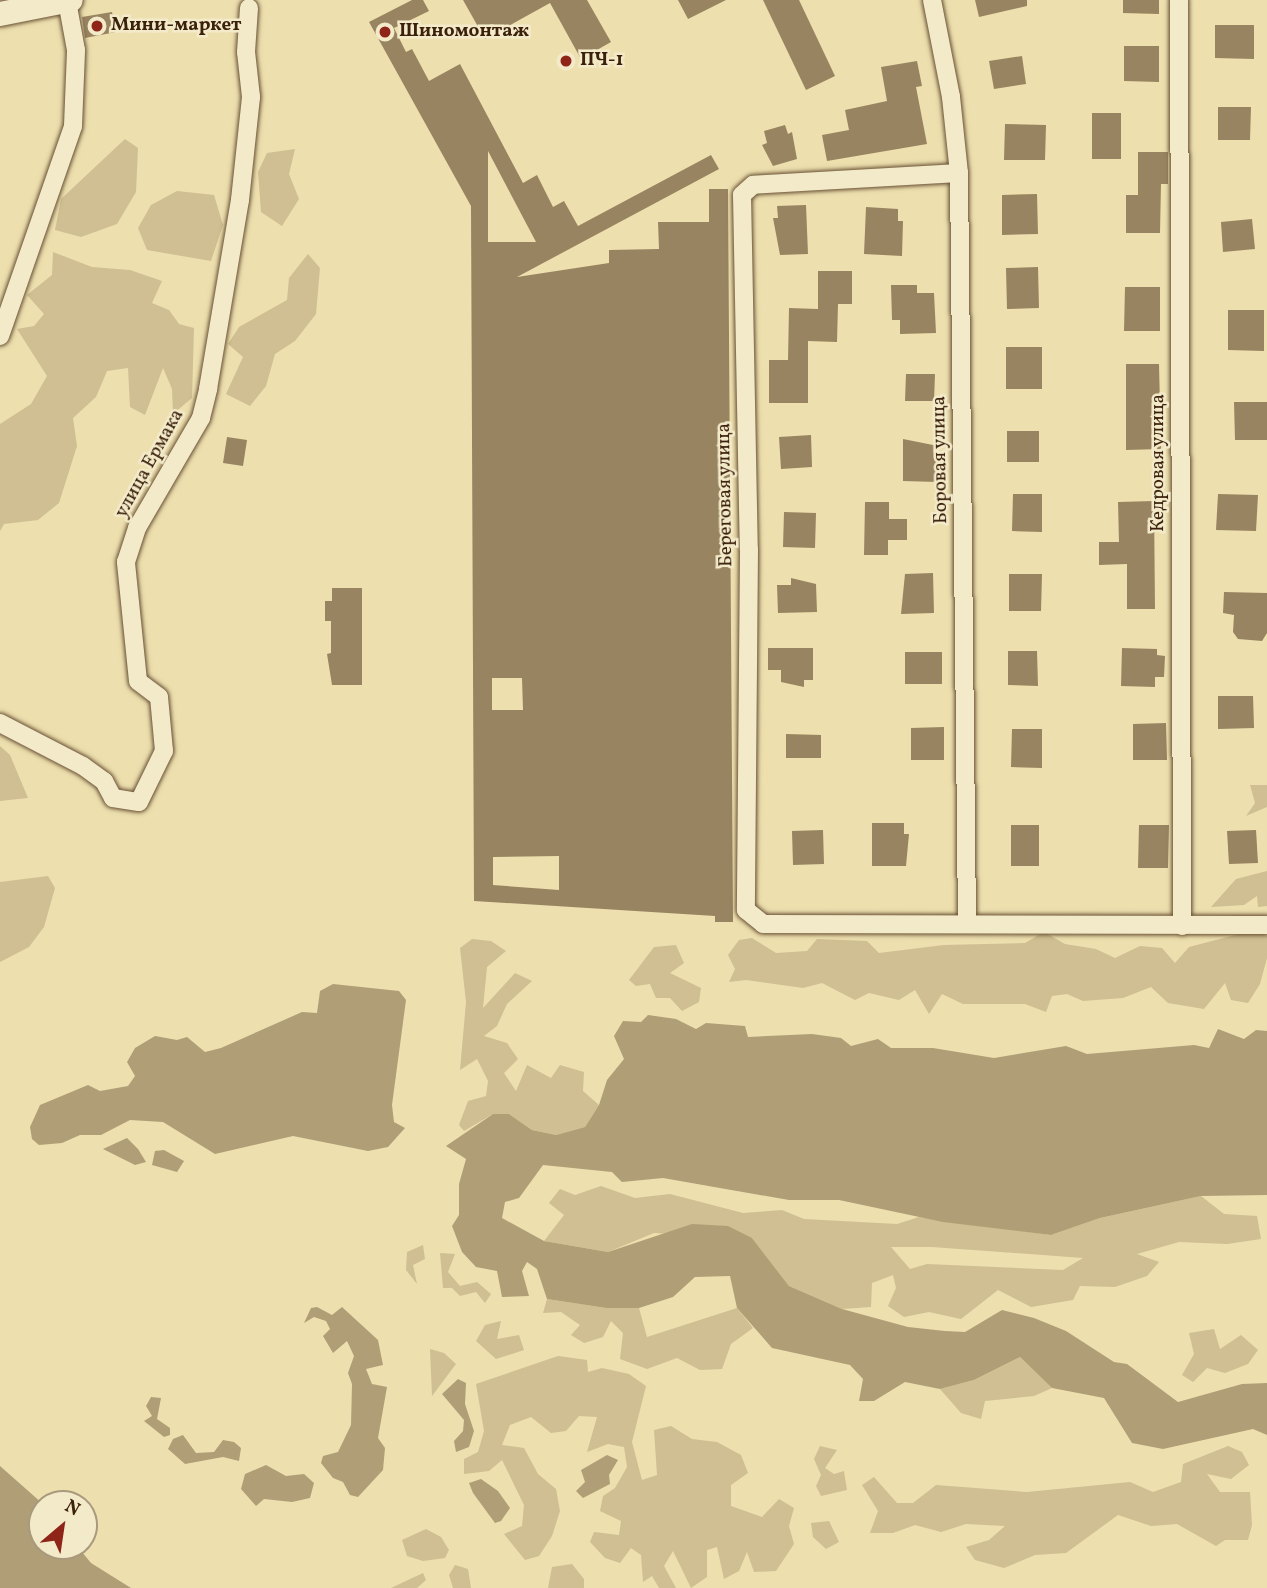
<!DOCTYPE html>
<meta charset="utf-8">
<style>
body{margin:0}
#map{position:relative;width:1267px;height:1588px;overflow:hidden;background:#eddfae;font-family:Vollkorn,serif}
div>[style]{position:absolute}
.green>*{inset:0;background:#cfbf92}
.water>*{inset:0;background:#b09e77}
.building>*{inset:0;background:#988460}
.roads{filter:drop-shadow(0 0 2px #685034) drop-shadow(0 0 2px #685034)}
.street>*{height:18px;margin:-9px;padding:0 9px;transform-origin:9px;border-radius:9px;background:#f3eaca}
.secondary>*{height:24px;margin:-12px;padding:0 12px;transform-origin:12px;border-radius:12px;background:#f3eaca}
.dots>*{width:19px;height:19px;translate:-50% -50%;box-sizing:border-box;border:4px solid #f3eaca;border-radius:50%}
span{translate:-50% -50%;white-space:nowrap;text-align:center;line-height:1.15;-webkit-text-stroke:5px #f3eaca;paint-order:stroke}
.poi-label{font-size:19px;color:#3b210c;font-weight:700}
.left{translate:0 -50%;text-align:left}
.street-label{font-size:19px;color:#3b210c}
.north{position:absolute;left:28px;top:1490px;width:70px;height:70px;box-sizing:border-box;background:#f3eaca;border:2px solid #a99a7e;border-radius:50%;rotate:29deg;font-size:19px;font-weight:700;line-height:28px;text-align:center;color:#3b210c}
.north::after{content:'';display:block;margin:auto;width:24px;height:32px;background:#8f2418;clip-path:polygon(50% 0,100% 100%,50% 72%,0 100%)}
</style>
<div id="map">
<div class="green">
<div style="clip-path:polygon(125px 139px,138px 148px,136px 192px,117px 224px,81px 237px,55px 230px,61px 199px)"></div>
<div style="clip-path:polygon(295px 149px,289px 174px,299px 199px,282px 226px,261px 212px,258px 172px,267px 153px)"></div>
<div style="clip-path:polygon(177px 191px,214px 195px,223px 225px,211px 261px,147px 250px,138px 228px,151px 205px)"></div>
<div style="clip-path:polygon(53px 252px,92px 267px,130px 270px,162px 281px,152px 303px,169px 310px,179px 324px,194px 328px,192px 398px,173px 414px,172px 389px,163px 368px,145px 415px,130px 407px,128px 368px,107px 371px,96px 397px,73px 418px,77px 446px,59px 503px,38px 520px,4px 524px,0 531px,0 424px,31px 404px,47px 376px,17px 329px,34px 326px,44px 314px,27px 295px,52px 275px)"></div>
<div style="clip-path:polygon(308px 254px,320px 268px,316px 314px,295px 341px,275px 354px,266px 386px,250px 406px,226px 394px,243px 357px,228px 344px,239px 327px,287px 300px,289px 278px)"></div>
<div style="clip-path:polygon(0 746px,10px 755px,28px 798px,0 801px)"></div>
<div style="clip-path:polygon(1250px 785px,1267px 785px,1267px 807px,1246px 816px,1255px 803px)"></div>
<div style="clip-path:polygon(1267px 871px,1267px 906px,1258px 907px,1257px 896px,1244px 905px,1211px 907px,1236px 879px)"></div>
<div style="clip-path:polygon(48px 876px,55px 888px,44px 927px,29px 947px,0 962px,0 882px)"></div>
<div style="clip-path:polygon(1254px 930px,1267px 936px,1267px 958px,1260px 984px,1248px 1003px,1231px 1000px,1225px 983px,1204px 1009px,1168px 1003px,1151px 987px,1123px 998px,1083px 1001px,1067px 994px,1052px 996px,1046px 1012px,1025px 1004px,963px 1004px,942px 994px,929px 1014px,915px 990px,899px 1000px,869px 993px,855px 1000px,822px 983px,803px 988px,746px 980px,729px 982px,735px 969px,728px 955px,739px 940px,752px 938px,776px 953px,807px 951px,817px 939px,867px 941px,879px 953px,944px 945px,1025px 943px,1044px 932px,1065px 944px,1096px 949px,1115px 958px,1140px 946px,1162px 948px,1175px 963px,1189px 947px)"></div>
<div style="clip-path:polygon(472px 939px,491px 941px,506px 951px,487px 967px,483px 1008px,515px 973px,532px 981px,507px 1004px,497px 1026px,484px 1036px,507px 1043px,518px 1059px,504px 1073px,516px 1091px,527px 1065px,551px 1078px,560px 1065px,584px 1072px,583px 1091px,599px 1105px,585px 1127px,556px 1135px,532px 1130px,509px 1114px,493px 1114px,464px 1131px,459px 1125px,468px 1101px,486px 1096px,488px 1081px,477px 1059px,460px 1070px,466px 1002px,460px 948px)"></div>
<div style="clip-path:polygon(676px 945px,684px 963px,670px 973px,701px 988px,699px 1002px,682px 1011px,670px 998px,656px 998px,650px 984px,636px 986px,629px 980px,654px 947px)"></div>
<div style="clip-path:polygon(evenodd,601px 1186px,635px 1198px,670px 1194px,743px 1213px,782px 1210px,804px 1219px,897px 1224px,919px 1217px,1051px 1235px,1100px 1218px,1201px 1196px,1224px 1214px,1257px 1216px,1261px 1239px,1227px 1244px,1179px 1242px,1137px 1254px,1159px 1262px,1147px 1276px,1115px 1287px,1080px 1286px,1073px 1300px,1031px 1307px,998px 1290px,961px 1319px,929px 1312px,904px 1317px,888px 1306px,896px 1288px,893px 1275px,872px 1283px,871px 1307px,842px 1309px,789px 1286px,752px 1238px,654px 1233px,608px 1252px,544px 1241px,564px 1215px,549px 1203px,560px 1189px,575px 1195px,601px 1186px,891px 1247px,932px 1247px,1083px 1258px,1063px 1270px,927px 1264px,910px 1269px,891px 1247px)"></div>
<div style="clip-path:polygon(423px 1245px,425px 1259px,413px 1265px,417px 1284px,406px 1270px,407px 1252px)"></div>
<div style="clip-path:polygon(440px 1253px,455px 1254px,448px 1272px,460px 1286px,477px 1282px,491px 1294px,485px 1303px,476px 1292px,460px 1296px,452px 1288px,443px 1288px)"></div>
<div style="clip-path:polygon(547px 1299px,606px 1308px,639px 1308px,647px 1337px,737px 1308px,753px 1328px,731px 1344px,722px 1369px,700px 1370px,677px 1358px,647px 1369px,620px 1359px,623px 1333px,611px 1321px,603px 1337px,584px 1343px,571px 1335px,580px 1325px,561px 1312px,543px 1313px)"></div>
<div style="clip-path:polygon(501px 1321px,497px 1339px,519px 1335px,524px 1350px,496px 1359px,476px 1341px,485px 1325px)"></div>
<div style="clip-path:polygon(1214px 1329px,1220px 1349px,1241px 1335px,1258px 1350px,1248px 1364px,1225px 1373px,1207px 1368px,1193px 1382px,1182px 1375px,1194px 1354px,1189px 1333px)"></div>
<div style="clip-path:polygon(430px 1349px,444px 1353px,456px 1364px,432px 1396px)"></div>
<div style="clip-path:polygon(558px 1356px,587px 1360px,588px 1372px,602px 1368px,629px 1374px,646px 1386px,632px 1442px,642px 1480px,657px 1475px,654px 1430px,671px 1426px,692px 1439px,717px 1442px,741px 1455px,748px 1473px,731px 1485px,731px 1506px,762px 1517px,779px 1499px,794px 1508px,789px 1526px,794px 1544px,776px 1571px,754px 1572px,747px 1552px,739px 1571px,724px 1579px,717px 1547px,707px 1550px,707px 1577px,691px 1588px,673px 1551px,664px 1566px,676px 1588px,659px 1588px,652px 1576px,643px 1582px,641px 1555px,631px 1548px,620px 1563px,605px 1558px,590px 1542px,594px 1532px,619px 1535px,621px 1521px,600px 1511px,603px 1496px,615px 1488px,627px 1467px,624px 1447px,608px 1444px,587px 1452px,597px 1417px,579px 1416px,566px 1431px,551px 1433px,531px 1417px,510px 1425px,502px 1445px,524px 1448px,538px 1474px,556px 1489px,560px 1511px,552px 1536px,539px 1556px,525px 1560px,504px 1534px,522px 1526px,524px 1505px,502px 1460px,489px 1471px,464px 1474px,464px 1459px,478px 1452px,484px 1431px,476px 1384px)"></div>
<div style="clip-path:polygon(1020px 1357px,1052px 1388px,1034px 1396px,985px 1401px,981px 1419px,961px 1413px,940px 1389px,974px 1380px)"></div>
<div style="clip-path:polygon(820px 1446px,837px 1450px,825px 1468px,834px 1474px,844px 1471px,847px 1490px,821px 1496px,816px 1486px,821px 1475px,814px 1459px)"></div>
<div style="clip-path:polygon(1228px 1446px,1242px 1452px,1249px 1465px,1231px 1479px,1207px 1474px,1220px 1492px,1250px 1492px,1252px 1525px,1248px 1540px,1225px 1540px,1216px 1546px,1177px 1524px,1151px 1526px,1118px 1515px,1066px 1553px,1035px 1555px,1004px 1568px,975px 1560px,966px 1547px,989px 1540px,1005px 1526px,966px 1524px,941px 1532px,915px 1525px,893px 1533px,870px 1533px,878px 1511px,862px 1485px,874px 1477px,897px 1503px,913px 1503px,936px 1485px,1027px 1492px,1130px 1482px,1153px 1492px,1181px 1482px,1183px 1464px)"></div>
<div style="clip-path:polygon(829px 1521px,839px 1542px,826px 1549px,813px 1537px,811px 1523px)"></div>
<div style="clip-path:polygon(426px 1529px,441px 1537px,449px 1550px,445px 1558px,423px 1561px,407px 1556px,402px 1540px)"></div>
<div style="clip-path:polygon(572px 1564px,584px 1579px,584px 1588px,548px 1588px,552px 1567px)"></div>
<div style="clip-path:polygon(455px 1565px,468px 1569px,471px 1588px,453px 1588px,449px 1575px)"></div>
<div style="clip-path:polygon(423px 1573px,426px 1580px,417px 1588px,391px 1588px)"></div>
</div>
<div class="water">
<div style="clip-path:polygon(333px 984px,399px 991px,406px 1000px,392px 1105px,394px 1122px,405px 1128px,388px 1147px,368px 1151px,293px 1136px,215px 1154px,163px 1122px,130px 1120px,101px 1135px,80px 1135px,62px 1143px,39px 1145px,32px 1139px,30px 1127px,40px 1105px,88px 1085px,100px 1091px,128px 1086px,135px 1076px,127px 1062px,135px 1048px,155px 1036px,177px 1040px,187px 1037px,205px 1052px,221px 1048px,302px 1012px,317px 1013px,320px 991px)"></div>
<div style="clip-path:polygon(648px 1015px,676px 1019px,696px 1029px,706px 1023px,745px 1026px,748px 1037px,812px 1034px,841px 1038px,851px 1046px,878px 1039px,891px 1048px,933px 1048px,994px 1058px,1066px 1046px,1087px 1054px,1194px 1045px,1209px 1048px,1218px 1029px,1244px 1039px,1256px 1030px,1267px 1031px,1267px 1195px,1201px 1196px,1100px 1218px,1051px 1235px,943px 1222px,839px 1200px,789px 1200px,663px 1178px,622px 1182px,612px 1172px,543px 1165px,519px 1198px,505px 1202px,502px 1218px,544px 1241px,608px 1252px,692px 1224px,728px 1226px,752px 1238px,789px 1286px,842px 1309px,908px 1327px,945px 1331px,965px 1332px,1002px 1310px,1034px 1318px,1066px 1331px,1114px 1362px,1127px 1364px,1178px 1402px,1242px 1384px,1267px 1383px,1267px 1435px,1253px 1429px,1163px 1449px,1132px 1443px,1104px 1398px,1052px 1388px,1020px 1357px,974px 1380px,940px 1389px,905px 1382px,874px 1401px,859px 1401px,863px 1379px,850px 1365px,772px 1348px,737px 1308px,730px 1276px,695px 1277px,673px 1297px,639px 1308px,606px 1308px,547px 1299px,537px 1269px,527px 1262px,522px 1271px,529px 1296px,502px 1297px,497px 1271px,476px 1267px,462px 1252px,452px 1226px,459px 1215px,459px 1184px,466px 1159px,446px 1146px,493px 1114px,509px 1114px,532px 1130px,556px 1135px,585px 1127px,599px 1105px,607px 1080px,624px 1059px,614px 1036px,623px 1021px,641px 1022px)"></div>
<div style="clip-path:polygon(127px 1138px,138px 1149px,146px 1162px,135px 1165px,103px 1149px)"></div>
<div style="clip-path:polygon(164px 1150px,184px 1161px,177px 1172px,152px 1165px,155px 1151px)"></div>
<div style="clip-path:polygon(317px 1307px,332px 1315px,342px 1307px,378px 1340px,383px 1365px,366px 1369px,372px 1384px,387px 1387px,378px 1438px,385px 1448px,383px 1470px,358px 1497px,350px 1495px,343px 1482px,333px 1478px,321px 1463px,323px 1456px,338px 1452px,351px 1425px,352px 1384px,348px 1373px,354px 1356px,347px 1341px,333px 1353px,323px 1336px,330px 1329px,326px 1321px,314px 1317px,304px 1323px,311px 1308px)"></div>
<div style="clip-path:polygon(458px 1379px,466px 1383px,465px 1404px,474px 1431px,469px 1447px,456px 1452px,454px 1441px,463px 1431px,464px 1420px,442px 1394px)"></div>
<div style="clip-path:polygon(151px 1397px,161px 1398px,157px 1419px,170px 1428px,170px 1435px,164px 1437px,144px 1421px,152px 1416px,146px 1406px)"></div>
<div style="clip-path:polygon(183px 1435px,196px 1453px,214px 1452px,223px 1440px,234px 1442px,241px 1448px,239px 1461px,223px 1457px,185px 1464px,168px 1449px,173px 1439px)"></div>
<div style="clip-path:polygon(607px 1455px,618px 1460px,609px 1475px,610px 1484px,583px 1498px,576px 1491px,585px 1482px,581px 1470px)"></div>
<div style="clip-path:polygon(266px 1465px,286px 1476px,304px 1474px,314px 1483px,310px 1498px,292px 1502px,264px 1499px,256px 1506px,241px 1489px,245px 1474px)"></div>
<div style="clip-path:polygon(0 1466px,43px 1504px,42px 1546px,77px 1546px,91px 1563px,131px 1588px,0 1588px)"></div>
<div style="clip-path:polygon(481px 1479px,498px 1491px,510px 1508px,501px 1521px,495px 1523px,473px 1493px,469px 1483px)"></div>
</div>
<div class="building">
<div style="clip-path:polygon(evenodd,412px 0,423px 0,429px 11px,394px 28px,406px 52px,412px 49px,429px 81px,460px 64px,523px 183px,537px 175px,553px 207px,564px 201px,578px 226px,711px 155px,719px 169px,517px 277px,609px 263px,609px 250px,659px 249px,658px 222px,709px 222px,709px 189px,728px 189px,733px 922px,715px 922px,715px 916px,474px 901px,471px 206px,369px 22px,412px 0,488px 151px,536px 242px,488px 242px,488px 151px,412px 0,492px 678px,522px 678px,523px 710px,492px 710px,492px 678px,412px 0,559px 856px,559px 890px,493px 885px,493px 857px,559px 856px)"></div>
<div style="clip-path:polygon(463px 0,587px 0,611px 42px,581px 59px,550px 3px,485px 39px)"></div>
<div style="clip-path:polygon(678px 0,726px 0,688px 19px)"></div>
<div style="clip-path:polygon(763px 0,799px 0,835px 76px,806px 90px)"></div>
<div style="clip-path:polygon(975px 0,1027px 0,1027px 6px,979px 17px)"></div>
<div style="clip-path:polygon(1123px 0,1159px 0,1159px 14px,1123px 13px)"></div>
<div style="clip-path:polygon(112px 12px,116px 32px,85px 38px,82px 17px)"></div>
<div style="clip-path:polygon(1215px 25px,1254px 25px,1254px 59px,1215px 58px)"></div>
<div style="clip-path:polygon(1124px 46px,1159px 46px,1159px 82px,1124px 81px)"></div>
<div style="clip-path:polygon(1022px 56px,1026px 84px,994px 89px,989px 61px)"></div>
<div style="clip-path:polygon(917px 61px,922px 86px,916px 87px,927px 144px,827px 161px,822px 135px,849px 130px,845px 110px,887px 101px,881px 67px)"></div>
<div style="clip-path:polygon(1218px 107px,1251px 107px,1250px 140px,1218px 140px)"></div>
<div style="clip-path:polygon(1092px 113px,1121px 113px,1121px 159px,1092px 159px)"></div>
<div style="clip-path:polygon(1005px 124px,1046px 125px,1045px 160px,1004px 160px)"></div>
<div style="clip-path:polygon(785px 125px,788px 134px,792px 132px,797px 159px,773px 166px,762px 145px,767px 143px,764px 131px)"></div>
<div style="clip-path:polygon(1138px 152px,1168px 152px,1168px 184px,1161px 184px,1160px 233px,1126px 233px,1126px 195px,1138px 195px)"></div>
<div style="clip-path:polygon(1037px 194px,1038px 234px,1002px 235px,1002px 195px)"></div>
<div style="clip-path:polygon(806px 205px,808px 254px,780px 255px,773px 218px,778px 218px,777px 206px)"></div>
<div style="clip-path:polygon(866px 207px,898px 209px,898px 221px,903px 221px,902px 256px,864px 254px)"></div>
<div style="clip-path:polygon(1252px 219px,1255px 249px,1223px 252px,1221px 222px)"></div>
<div style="clip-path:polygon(1038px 267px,1039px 308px,1007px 309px,1006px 268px)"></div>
<div style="clip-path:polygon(818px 271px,852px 271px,852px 304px,838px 304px,837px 342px,808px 341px,808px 403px,769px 403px,769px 360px,788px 360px,789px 308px,818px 309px)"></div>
<div style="clip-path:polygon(891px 285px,917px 285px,917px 293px,934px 293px,936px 333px,900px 334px,900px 320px,892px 320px)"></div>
<div style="clip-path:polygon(1125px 287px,1160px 287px,1160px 331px,1124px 331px)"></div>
<div style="clip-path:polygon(1228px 310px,1264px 310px,1264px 351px,1228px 350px)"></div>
<div style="clip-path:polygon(1006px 347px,1042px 347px,1042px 389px,1006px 389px)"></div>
<div style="clip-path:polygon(1126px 364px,1159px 364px,1161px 449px,1126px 450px)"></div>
<div style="clip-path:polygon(906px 374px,935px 374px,934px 401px,905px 401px)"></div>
<div style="clip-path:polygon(1234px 402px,1267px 402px,1267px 440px,1235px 440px)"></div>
<div style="clip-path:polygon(1007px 431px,1039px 431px,1039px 462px,1007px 462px)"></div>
<div style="clip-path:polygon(811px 435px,812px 467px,781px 469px,779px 437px)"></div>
<div style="clip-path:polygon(227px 437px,247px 440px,243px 466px,223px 463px)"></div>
<div style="clip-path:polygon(903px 439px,938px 446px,938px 482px,903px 481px)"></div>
<div style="clip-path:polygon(1013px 494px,1042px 494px,1042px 532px,1012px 531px)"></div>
<div style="clip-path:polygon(1218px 494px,1258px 495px,1256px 531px,1216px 530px)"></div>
<div style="clip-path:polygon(1154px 501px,1155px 609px,1127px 609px,1127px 564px,1099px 565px,1099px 542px,1119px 542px,1118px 502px)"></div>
<div style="clip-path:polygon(865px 502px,889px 502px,889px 519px,907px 519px,907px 540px,888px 540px,888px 555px,864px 555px)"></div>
<div style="clip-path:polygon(784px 512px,816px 513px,815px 548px,783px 547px)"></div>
<div style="clip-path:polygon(933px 573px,934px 613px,901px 614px,905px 574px)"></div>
<div style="clip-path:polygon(1009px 574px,1042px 574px,1041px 611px,1009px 611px)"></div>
<div style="clip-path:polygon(791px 578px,816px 584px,817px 612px,778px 613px,777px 585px,791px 585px)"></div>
<div style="clip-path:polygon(332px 588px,362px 588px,362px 685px,332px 685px,327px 654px,331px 653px,331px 621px,325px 621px,325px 601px,332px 601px)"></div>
<div style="clip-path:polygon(1224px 592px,1267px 593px,1267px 633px,1262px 641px,1238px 639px,1233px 632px,1234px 615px,1223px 613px)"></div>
<div style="clip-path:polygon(768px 648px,813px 648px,813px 680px,804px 680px,804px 687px,781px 682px,781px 670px,768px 670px)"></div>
<div style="clip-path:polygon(1122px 648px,1157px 649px,1157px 655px,1165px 656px,1164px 677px,1155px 677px,1155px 687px,1121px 686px)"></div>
<div style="clip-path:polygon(1008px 651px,1037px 651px,1038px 686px,1008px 685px)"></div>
<div style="clip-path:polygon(905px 652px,942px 652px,942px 684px,905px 684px)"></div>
<div style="clip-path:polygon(1218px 696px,1253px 696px,1254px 728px,1218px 729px)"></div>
<div style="clip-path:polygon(1166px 723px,1167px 760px,1133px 760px,1133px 724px)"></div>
<div style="clip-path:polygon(944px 727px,944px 760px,911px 760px,911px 728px)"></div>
<div style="clip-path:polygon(1012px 729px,1042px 729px,1042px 768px,1011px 767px)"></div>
<div style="clip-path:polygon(786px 734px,821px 735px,821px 758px,786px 758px)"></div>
<div style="clip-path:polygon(872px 823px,904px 823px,904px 834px,909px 834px,906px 866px,872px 866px)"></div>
<div style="clip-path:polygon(1011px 825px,1039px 825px,1039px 866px,1011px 866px)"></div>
<div style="clip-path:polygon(1139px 825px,1169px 825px,1168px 868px,1138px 868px)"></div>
<div style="clip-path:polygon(823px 830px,824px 864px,793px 865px,792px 831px)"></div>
<div style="clip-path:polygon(1256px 830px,1258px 863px,1229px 864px,1227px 831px)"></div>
</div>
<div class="roads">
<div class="street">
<div style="left:932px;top:0;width:99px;rotate:78.9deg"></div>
<div style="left:951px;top:97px;width:76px;rotate:84deg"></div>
<div style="left:959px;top:173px;width:750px;rotate:89.39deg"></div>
<div style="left:1179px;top:0;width:926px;rotate:89.81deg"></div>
<div style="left:959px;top:173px;width:206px;rotate:176.7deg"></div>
<div style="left:753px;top:185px;width:15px;rotate:138deg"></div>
<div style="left:742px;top:195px;width:355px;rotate:88.9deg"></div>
<div style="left:749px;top:550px;width:360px;rotate:90.5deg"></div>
<div style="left:746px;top:910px;width:22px;rotate:39deg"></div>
<div style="left:763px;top:924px;width:504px;rotate:0.11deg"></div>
<div style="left:0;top:336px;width:222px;rotate:-70.8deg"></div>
<div style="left:73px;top:126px;width:76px;rotate:-87.7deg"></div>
<div style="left:76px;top:50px;width:50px;rotate:-100.4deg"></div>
<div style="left:0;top:723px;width:93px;rotate:27.4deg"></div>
<div style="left:83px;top:766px;width:26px;rotate:36deg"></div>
<div style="left:104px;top:781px;width:19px;rotate:62deg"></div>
<div style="left:113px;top:798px;width:26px;rotate:9deg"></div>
<div style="left:139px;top:802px;width:57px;rotate:-63.9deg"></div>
<div style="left:164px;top:751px;width:54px;rotate:-95.3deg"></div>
<div style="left:159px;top:697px;width:26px;rotate:-143deg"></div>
<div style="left:138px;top:681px;width:120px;rotate:-95.8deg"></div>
<div style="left:126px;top:562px;width:36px;rotate:-72deg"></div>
<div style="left:137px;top:528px;width:127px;rotate:-59.8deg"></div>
<div style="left:201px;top:418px;width:30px;rotate:-76deg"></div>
<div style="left:208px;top:389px;width:192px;rotate:-80.4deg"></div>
<div style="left:240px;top:200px;width:104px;rotate:-83.9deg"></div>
<div style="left:251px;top:97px;width:45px;rotate:-96.3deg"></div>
<div style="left:246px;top:52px;width:44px;rotate:-86.1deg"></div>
</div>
<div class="secondary">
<div style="left:0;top:14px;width:72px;rotate:-11.2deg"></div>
</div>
</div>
<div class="dots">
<div style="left:97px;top:26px;background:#8f2418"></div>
<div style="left:385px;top:32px;background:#8f2418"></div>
<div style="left:566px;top:61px;background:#8f2418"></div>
</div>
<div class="poi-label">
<span class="left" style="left:111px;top:26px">Мини-маркет</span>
<span class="left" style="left:399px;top:32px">Шиномонтаж</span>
<span class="left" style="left:580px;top:61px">ПЧ-1</span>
</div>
<div class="street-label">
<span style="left:941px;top:460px;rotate:-91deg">Боровая улица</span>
<span style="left:1159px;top:463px;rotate:-90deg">Кедровая улица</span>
<span style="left:150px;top:464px;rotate:-61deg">улица Ермака</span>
<span style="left:726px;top:495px;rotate:-91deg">Береговая улица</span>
</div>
<div class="north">N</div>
</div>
